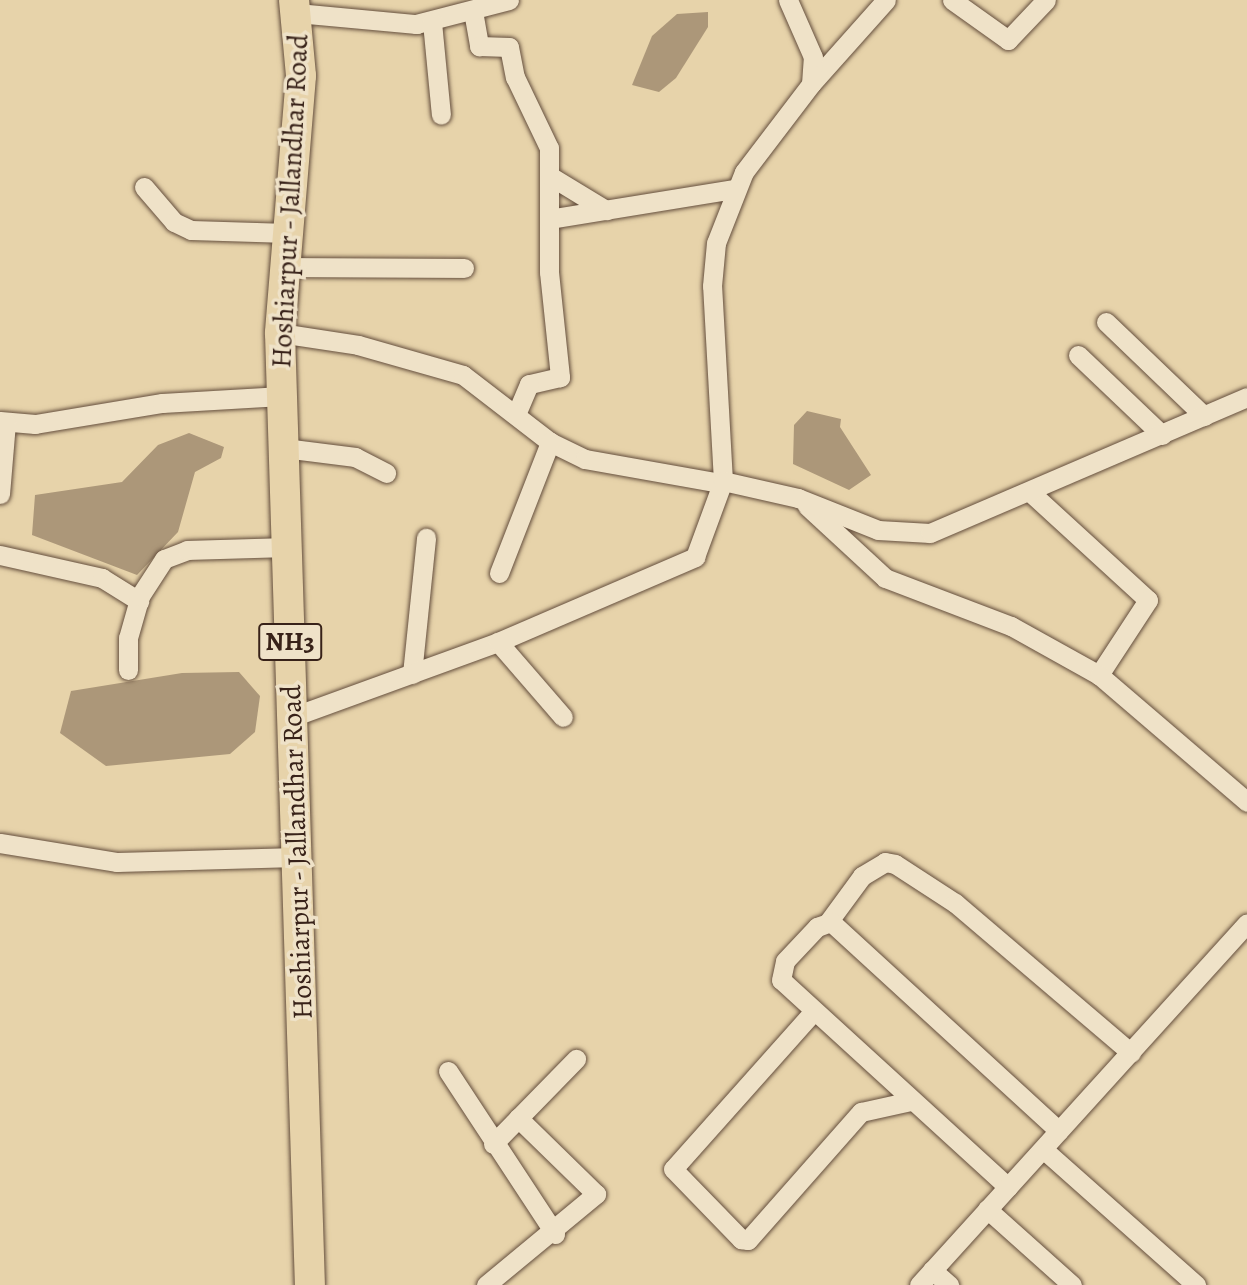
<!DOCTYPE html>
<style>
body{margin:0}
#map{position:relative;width:1247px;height:1285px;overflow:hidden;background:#e7d3aa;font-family:Alegreya,serif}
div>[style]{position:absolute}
.water>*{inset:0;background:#ac9779}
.roads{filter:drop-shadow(0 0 2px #644e3d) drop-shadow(0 0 2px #644e3d)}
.minor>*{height:19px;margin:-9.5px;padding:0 9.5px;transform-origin:9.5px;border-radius:9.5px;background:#efe2c8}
.highway>*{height:30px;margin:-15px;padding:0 15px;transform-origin:15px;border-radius:15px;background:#e7d3aa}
span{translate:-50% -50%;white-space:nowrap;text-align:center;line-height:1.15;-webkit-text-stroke:7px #efe2c8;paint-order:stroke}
.shield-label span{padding:2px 5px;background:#efe2c8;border:2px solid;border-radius:5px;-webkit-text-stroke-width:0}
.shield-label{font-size:26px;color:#382219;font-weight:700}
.street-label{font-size:28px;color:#382219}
</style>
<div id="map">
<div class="water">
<div style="clip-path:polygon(708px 12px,708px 27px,676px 78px,659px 92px,632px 85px,652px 36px,677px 14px)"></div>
<div style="clip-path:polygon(807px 411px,841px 419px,840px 427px,871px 475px,849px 490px,793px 464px,794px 425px)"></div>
<div style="clip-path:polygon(189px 433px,224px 447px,221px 458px,195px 472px,178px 532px,137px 575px,32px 535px,35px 495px,122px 482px,158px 445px)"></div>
<div style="clip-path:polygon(239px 672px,260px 696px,255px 732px,230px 754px,106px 766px,60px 733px,71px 691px,182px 673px)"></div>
</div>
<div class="roads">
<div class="minor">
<div style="left:952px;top:0;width:69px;rotate:35.5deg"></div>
<div style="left:1008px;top:40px;width:55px;rotate:-46.5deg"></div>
<div style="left:473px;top:11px;width:36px;rotate:80deg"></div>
<div style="left:479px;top:46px;width:30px;rotate:2deg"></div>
<div style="left:509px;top:47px;width:31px;rotate:79deg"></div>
<div style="left:515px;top:77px;width:79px;rotate:64.4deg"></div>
<div style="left:549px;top:148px;width:124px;rotate:90deg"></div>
<div style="left:549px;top:272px;width:106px;rotate:84deg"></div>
<div style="left:560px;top:377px;width:32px;rotate:167deg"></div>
<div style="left:529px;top:384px;width:33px;rotate:113deg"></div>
<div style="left:297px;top:13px;width:120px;rotate:5.3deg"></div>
<div style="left:416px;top:24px;width:96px;rotate:-14.5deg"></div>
<div style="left:432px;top:22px;width:93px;rotate:84.5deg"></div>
<div style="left:812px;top:83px;width:111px;rotate:-48.3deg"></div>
<div style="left:550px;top:176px;width:66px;rotate:31.3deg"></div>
<div style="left:144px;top:187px;width:46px;rotate:49.4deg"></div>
<div style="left:174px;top:222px;width:19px;rotate:25deg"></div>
<div style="left:191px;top:230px;width:97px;rotate:1.8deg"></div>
<div style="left:549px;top:219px;width:188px;rotate:-9.2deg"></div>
<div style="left:285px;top:267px;width:179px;rotate:0.3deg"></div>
<div style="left:1106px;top:322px;width:136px;rotate:43.8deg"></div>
<div style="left:280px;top:333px;width:79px;rotate:8.7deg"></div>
<div style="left:358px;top:345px;width:109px;rotate:15.9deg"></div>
<div style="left:463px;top:375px;width:110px;rotate:37.6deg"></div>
<div style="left:550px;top:442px;width:39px;rotate:26deg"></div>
<div style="left:585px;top:459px;width:137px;rotate:10.1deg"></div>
<div style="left:1078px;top:355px;width:116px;rotate:43.6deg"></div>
<div style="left:0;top:421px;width:35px;rotate:5deg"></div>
<div style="left:35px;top:424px;width:129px;rotate:-9.4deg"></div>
<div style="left:162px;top:403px;width:120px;rotate:-3.3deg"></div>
<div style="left:284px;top:448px;width:72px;rotate:7.2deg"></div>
<div style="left:355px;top:457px;width:35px;rotate:27deg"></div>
<div style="left:723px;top:481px;width:195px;rotate:-93.2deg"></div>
<div style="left:712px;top:286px;width:43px;rotate:-84.7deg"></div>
<div style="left:716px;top:243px;width:76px;rotate:-68.5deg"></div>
<div style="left:744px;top:172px;width:111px;rotate:-52.7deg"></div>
<div style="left:811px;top:84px;width:27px;rotate:-86deg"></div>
<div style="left:813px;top:57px;width:62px;rotate:-113.7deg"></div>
<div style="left:1030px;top:492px;width:160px;rotate:42.5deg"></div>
<div style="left:1148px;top:600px;width:90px;rotate:123.2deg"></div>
<div style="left:0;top:494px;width:71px;rotate:-85.2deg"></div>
<div style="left:807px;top:506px;width:106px;rotate:42.7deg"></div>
<div style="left:885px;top:578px;width:135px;rotate:20.9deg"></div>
<div style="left:1011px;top:626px;width:101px;rotate:29.1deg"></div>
<div style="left:1099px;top:675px;width:195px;rotate:40.6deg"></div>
<div style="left:0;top:555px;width:105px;rotate:12.7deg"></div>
<div style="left:102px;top:578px;width:44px;rotate:31.9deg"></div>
<div style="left:499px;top:573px;width:141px;rotate:-68.7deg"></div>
<div style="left:498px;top:642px;width:99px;rotate:49.1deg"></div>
<div style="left:128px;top:670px;width:32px;rotate:-90deg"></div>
<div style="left:128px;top:638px;width:44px;rotate:-74.1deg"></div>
<div style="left:140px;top:596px;width:44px;rotate:-57deg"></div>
<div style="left:164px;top:559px;width:25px;rotate:-21deg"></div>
<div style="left:187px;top:550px;width:100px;rotate:-1.7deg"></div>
<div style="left:412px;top:674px;width:137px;rotate:-84.1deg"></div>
<div style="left:292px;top:717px;width:219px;rotate:-20deg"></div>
<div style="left:498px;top:642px;width:215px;rotate:-23.3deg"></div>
<div style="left:695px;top:557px;width:81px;rotate:-69.8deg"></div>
<div style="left:723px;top:481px;width:77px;rotate:12.8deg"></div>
<div style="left:798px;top:498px;width:86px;rotate:21.8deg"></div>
<div style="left:878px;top:530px;width:52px;rotate:3.3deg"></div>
<div style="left:930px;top:533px;width:345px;rotate:-23.2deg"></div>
<div style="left:0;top:843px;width:119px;rotate:9.2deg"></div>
<div style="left:117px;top:862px;width:180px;rotate:-1.6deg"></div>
<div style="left:829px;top:921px;width:56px;rotate:-53.7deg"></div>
<div style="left:862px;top:876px;width:27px;rotate:-31deg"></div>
<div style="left:885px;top:862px;width:10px;rotate:11deg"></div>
<div style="left:895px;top:864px;width:72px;rotate:33deg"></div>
<div style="left:955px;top:903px;width:231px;rotate:40.4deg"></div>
<div style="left:813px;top:1012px;width:210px;rotate:131.7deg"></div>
<div style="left:673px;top:1169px;width:98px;rotate:45.8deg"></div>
<div style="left:741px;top:1239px;width:7px;rotate:8deg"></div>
<div style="left:748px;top:1240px;width:171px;rotate:-48.6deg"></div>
<div style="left:861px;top:1112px;width:51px;rotate:-12.4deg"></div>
<div style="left:448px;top:1071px;width:195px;rotate:56.7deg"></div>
<div style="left:493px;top:1144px;width:119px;rotate:-45.7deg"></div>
<div style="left:1043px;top:1149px;width:205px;rotate:41.6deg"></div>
<div style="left:1008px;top:1187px;width:307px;rotate:-137.6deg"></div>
<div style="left:781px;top:980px;width:19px;rotate:-78deg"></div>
<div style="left:785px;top:961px;width:47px;rotate:-46.7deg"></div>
<div style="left:817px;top:927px;width:15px;rotate:-20deg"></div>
<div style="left:831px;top:922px;width:309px;rotate:42.5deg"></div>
<div style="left:987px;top:1209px;width:114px;rotate:41.8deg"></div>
<div style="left:932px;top:1270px;width:23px;rotate:41deg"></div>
<div style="left:486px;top:1285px;width:143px;rotate:-39.6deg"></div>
<div style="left:596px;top:1194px;width:109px;rotate:-135.7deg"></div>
<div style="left:919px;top:1285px;width:488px;rotate:-47.8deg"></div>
</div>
<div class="highway">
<div style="left:294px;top:0;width:76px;rotate:84.7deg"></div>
<div style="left:301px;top:76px;width:258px;rotate:94.7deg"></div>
<div style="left:280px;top:333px;width:952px;rotate:88.2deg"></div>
</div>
</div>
<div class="shield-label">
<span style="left:290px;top:642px">NH3</span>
</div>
<div class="street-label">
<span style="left:290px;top:201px;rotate:-87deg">Hoshiarpur - Jallandhar Road</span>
<span style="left:297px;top:852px;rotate:-92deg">Hoshiarpur - Jallandhar Road</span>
</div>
</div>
